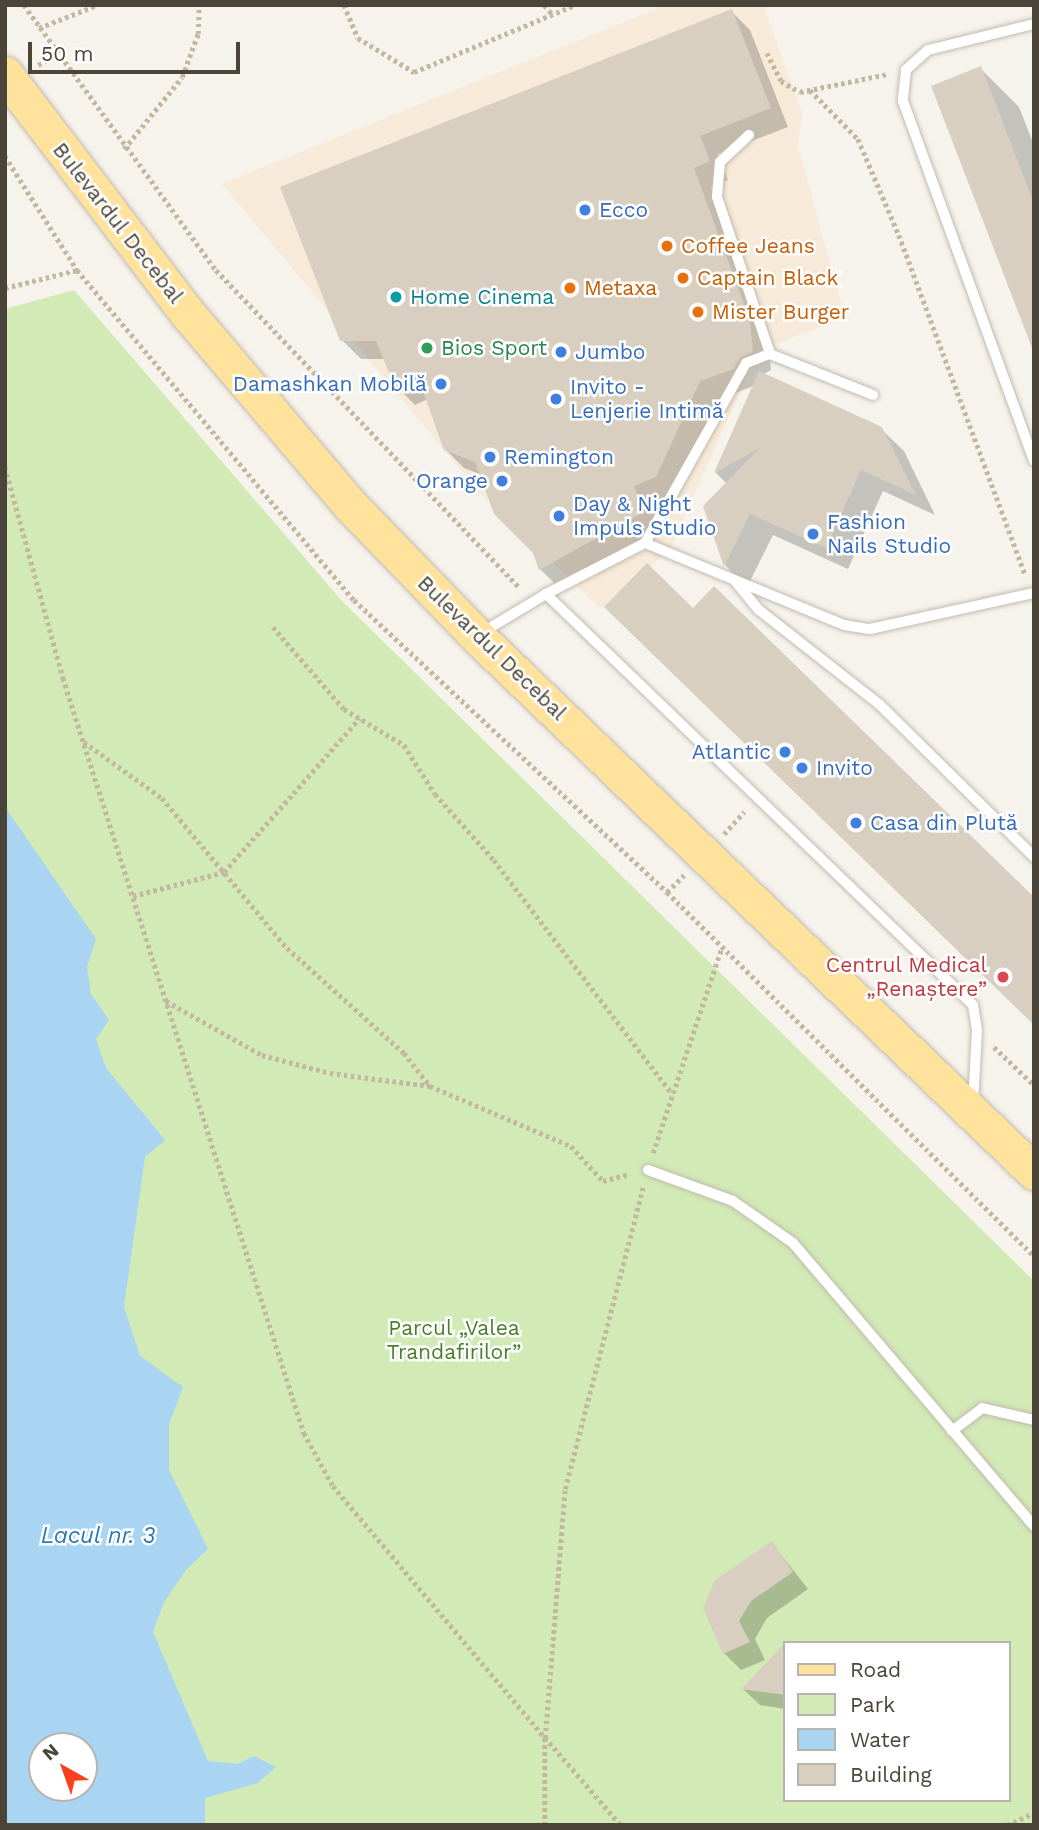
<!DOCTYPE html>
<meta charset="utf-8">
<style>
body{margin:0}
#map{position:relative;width:1039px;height:1830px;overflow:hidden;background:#f6f3ec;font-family:"Work Sans",sans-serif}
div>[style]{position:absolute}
.commercial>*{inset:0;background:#f7ead8}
.green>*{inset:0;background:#d2eab5}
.water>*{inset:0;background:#a9d4f2}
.shadow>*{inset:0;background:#0003}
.building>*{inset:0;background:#d8cfc1}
.path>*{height:4.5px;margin-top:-2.25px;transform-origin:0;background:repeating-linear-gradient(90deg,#c4b79f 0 3.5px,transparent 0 7px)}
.roads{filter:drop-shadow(0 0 2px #c2bbae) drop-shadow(0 0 2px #c2bbae)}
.service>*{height:10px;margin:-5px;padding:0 5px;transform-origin:5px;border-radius:5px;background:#fff}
.primary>*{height:35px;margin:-17.5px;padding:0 17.5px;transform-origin:17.5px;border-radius:17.5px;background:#ffe39c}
.dots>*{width:19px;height:19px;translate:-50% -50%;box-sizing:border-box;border:4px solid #fff;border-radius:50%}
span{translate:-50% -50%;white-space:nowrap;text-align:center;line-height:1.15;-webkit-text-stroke:5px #fff;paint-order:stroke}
.shop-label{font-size:21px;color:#366cbe}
.left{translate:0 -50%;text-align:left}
.right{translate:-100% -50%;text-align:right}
.street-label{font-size:21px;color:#4b4439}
.food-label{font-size:21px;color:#c56008}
.culture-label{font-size:21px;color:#0d838f}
.leisure-label{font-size:21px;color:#27864d}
.health-label{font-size:21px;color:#be3a42}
.park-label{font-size:21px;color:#4a7f2a}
.water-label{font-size:23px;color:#2e7ab2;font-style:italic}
.frame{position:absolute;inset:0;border:7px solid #4b4439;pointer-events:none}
.legend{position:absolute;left:783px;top:1641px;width:228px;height:161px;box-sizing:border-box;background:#fff;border:2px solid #b7b4b0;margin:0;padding:9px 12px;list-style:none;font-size:21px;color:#4b4439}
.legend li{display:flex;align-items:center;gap:14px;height:35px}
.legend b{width:35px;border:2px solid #b7b4b0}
.north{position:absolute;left:28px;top:1732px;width:70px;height:70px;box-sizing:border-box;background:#fff;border:2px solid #b7b4b0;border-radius:50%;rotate:320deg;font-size:19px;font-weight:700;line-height:28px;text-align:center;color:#4b4439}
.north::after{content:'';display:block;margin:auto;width:24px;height:32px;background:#fc3f1d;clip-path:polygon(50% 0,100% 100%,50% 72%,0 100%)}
.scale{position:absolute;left:28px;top:42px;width:212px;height:32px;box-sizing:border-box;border:4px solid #4b4439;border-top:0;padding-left:9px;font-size:21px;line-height:24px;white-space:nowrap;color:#4b4439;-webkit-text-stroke:5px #fff;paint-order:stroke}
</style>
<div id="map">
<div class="commercial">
<div style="clip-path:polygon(666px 5px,763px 5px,802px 113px,798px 146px,845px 318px,759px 350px,670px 549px,601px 609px,480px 493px,222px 184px)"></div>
</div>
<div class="green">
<div style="clip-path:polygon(evenodd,74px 290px,342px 601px,1034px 1281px,1034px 1825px,5px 1825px,5px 309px,74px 290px,785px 1643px,1009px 1643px,1009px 1800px,785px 1800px,785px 1643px,74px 290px,42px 1746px,84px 1746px,84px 1788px,42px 1788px,42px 1746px)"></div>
</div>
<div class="water">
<div style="clip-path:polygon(evenodd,5px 807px,96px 939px,87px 967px,91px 994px,109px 1020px,96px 1039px,106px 1068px,165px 1140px,145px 1157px,124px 1307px,140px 1356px,183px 1387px,169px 1424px,169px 1470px,208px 1549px,186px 1570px,163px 1604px,153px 1632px,208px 1761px,238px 1764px,254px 1756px,276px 1767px,258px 1783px,205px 1798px,205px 1825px,5px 1825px,5px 807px,42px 1746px,84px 1746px,84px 1788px,42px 1788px,42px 1746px)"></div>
</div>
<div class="shadow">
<div style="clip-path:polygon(731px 11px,750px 30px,788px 127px,717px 154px,728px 180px,711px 187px,768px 340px,771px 370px,762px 375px,881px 429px,904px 451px,935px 515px,883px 491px,848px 569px,773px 535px,747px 587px,726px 566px,705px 506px,727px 484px,716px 473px,754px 386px,719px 399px,674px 496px,651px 504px,661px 530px,558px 587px,540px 569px,535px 552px,482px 475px,464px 468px,445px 449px,428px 399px,415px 405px,396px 386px,385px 359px,361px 359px,342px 340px)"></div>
<div style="clip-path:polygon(980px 68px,1019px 107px,1034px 145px,1034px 347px,933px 87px)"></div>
<div style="clip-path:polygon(772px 1543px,808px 1589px,767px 1618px,755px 1639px,765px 1660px,741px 1670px,724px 1653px)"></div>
<div style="clip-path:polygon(780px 1651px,785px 1652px,785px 1709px,760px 1705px,743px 1689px)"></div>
</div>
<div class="building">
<div style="clip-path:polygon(732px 9px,771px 108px,700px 136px,710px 161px,694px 168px,750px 320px,753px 352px,740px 358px,734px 369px,700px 381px,656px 477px,634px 486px,644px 512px,539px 570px,533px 553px,494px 514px,475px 462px,444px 450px,418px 377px,395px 387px,376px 341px,340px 341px,280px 187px)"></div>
<div style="clip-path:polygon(981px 66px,1034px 203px,1032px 348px,931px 86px)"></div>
<div style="clip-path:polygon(759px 371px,882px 427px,916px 495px,861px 470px,826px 548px,750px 514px,724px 567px,703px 506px,760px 448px,714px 473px)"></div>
<div style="clip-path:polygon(647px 563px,693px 608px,714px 586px,1034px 897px,1034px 1025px,604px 607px)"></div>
<div style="clip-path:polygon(772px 1541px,793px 1572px,751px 1601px,739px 1621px,750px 1642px,723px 1654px,703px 1608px,715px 1580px)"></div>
<div style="clip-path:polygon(785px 1643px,785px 1695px,741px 1689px)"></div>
</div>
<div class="path">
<div style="left:24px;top:5px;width:327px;rotate:54.1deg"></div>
<div style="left:216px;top:270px;width:440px;rotate:46.3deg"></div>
<div style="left:344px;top:5px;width:36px;rotate:67deg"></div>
<div style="left:358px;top:38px;width:66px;rotate:31.3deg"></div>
<div style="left:414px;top:72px;width:174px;rotate:-22.6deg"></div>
<div style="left:544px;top:5px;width:13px;rotate:48deg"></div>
<div style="left:39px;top:28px;width:62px;rotate:-21.6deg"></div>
<div style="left:767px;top:53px;width:31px;rotate:63deg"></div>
<div style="left:781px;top:81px;width:22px;rotate:30deg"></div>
<div style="left:800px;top:92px;width:90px;rotate:-11.6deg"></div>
<div style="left:38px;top:65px;width:21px;rotate:-28deg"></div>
<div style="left:810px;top:90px;width:69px;rotate:45.6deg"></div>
<div style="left:858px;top:139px;width:104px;rotate:66.9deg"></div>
<div style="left:899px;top:235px;width:364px;rotate:69.6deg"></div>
<div style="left:124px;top:149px;width:92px;rotate:-51.1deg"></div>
<div style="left:182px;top:77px;width:46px;rotate:-69.6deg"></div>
<div style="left:198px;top:34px;width:29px;rotate:-88deg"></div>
<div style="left:5px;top:156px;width:135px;rotate:57.7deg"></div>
<div style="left:77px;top:270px;width:431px;rotate:50deg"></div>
<div style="left:354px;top:600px;width:428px;rotate:43deg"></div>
<div style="left:667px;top:892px;width:517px;rotate:44.76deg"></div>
<div style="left:5px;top:288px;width:74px;rotate:-14deg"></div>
<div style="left:5px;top:467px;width:219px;rotate:74.6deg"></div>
<div style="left:63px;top:678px;width:793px;rotate:72.3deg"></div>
<div style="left:304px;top:1433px;width:60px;rotate:61.3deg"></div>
<div style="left:333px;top:1486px;width:329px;rotate:49.9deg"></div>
<div style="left:545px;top:1738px;width:87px;rotate:90deg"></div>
<div style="left:273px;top:627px;width:108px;rotate:49.1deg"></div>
<div style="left:344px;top:709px;width:70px;rotate:31deg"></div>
<div style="left:404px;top:745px;width:58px;rotate:57.7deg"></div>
<div style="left:435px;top:794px;width:89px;rotate:48.2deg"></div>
<div style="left:494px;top:860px;width:294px;rotate:52.7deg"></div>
<div style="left:84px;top:742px;width:96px;rotate:35.7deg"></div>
<div style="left:162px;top:798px;width:195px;rotate:50.2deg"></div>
<div style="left:287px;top:948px;width:157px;rotate:41.9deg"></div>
<div style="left:404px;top:1053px;width:42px;rotate:51.8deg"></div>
<div style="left:430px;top:1086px;width:153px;rotate:23.1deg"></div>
<div style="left:571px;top:1146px;width:47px;rotate:47.6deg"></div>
<div style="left:603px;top:1181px;width:28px;rotate:-15deg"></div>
<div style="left:724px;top:834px;width:30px;rotate:-48deg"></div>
<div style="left:667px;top:892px;width:24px;rotate:-45deg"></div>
<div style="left:133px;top:896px;width:94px;rotate:-14.8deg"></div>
<div style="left:224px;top:872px;width:205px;rotate:-48.6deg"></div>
<div style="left:166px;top:1001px;width:110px;rotate:29.4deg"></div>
<div style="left:262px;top:1055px;width:70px;rotate:14.8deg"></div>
<div style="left:330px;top:1073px;width:101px;rotate:7.4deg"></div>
<div style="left:994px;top:1047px;width:55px;rotate:43.5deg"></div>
<div style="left:653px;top:1153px;width:217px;rotate:-71.5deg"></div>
<div style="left:620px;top:1825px;width:115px;rotate:-130.8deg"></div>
<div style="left:545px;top:1738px;width:250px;rotate:-85.4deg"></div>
<div style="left:565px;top:1489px;width:311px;rotate:-75.5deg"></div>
<div style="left:1007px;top:1825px;width:30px;rotate:-24deg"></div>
</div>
<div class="roads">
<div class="service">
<div style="left:1034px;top:24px;width:109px;rotate:166.2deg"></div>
<div style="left:928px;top:50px;width:30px;rotate:138deg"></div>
<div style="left:906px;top:70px;width:31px;rotate:96deg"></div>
<div style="left:903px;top:101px;width:383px;rotate:70deg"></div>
<div style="left:749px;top:135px;width:40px;rotate:137deg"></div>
<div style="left:720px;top:162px;width:35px;rotate:95deg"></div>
<div style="left:717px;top:197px;width:166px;rotate:71.3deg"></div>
<div style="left:645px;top:543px;width:206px;rotate:-60.7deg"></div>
<div style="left:746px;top:363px;width:26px;rotate:-21deg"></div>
<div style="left:770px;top:354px;width:111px;rotate:21.7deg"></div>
<div style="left:736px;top:582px;width:36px;rotate:51deg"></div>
<div style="left:759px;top:610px;width:152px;rotate:38.1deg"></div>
<div style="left:879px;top:704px;width:218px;rotate:44.6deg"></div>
<div style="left:546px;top:594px;width:593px;rotate:43.91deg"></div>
<div style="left:973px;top:1005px;width:25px;rotate:81deg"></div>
<div style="left:977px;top:1030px;width:73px;rotate:93.1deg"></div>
<div style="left:482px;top:637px;width:16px;rotate:-45deg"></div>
<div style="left:493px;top:626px;width:62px;rotate:-31.1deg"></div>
<div style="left:546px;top:594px;width:111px;rotate:-27.3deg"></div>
<div style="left:645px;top:543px;width:215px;rotate:22.4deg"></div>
<div style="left:844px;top:625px;width:26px;rotate:9deg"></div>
<div style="left:870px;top:629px;width:168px;rotate:-12.4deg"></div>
<div style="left:648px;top:1170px;width:90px;rotate:20deg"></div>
<div style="left:733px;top:1201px;width:73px;rotate:35deg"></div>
<div style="left:793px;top:1243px;width:372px;rotate:49.6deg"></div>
<div style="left:952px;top:1431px;width:38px;rotate:-37deg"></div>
<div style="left:982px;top:1408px;width:53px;rotate:13deg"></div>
</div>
<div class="primary">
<div style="left:5px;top:74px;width:302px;rotate:52.7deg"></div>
<div style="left:188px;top:314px;width:250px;rotate:49.7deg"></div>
<div style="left:350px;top:505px;width:187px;rotate:45.9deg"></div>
<div style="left:480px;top:639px;width:769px;rotate:43.89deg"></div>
</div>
</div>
<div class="dots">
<div style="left:585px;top:210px;background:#3f7fe0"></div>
<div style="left:667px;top:246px;background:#e8710a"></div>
<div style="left:683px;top:278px;background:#e8710a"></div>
<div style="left:570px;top:288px;background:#e8710a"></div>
<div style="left:396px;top:297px;background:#0f9aa8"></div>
<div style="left:698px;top:312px;background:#e8710a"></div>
<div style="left:427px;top:348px;background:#2e9e5b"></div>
<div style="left:561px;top:352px;background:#3f7fe0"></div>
<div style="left:441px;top:384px;background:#3f7fe0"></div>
<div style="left:556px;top:399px;background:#3f7fe0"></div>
<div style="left:490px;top:457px;background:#3f7fe0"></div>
<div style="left:502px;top:481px;background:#3f7fe0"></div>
<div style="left:559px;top:516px;background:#3f7fe0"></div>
<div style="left:813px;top:534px;background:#3f7fe0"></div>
<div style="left:785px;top:752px;background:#3f7fe0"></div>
<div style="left:802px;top:768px;background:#3f7fe0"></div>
<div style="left:856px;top:823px;background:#3f7fe0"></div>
<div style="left:1003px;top:977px;background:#e0444e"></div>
</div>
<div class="shop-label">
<span class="left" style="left:599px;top:210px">Ecco</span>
<span class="left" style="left:575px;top:352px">Jumbo</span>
<span class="right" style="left:427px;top:384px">Damashkan Mobilă</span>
<span class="left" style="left:570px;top:399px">Invito -<br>Lenjerie Intimă</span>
<span class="left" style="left:504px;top:457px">Remington</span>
<span class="right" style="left:488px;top:481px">Orange</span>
<span class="left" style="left:573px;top:516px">Day &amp; Night<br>Impuls Studio</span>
<span class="left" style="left:827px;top:534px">Fashion<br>Nails Studio</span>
<span class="right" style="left:771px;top:752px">Atlantic</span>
<span class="left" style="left:816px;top:768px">Invito</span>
<span class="left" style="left:870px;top:823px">Casa din Plută</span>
</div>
<div class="street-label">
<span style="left:118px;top:223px;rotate:52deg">Bulevardul Decebal</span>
<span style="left:492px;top:648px;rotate:44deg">Bulevardul Decebal</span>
</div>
<div class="food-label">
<span class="left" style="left:681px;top:246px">Coffee Jeans</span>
<span class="left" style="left:697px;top:278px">Captain Black</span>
<span class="left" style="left:584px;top:288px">Metaxa</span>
<span class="left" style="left:712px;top:312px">Mister Burger</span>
</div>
<div class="culture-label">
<span class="left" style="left:410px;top:297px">Home Cinema</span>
</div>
<div class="leisure-label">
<span class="left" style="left:441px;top:348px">Bios Sport</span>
</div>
<div class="health-label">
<span class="right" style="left:987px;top:977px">Centrul Medical<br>„Renaștere”</span>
</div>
<div class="park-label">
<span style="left:454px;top:1340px">Parcul „Valea<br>Trandafirilor”</span>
</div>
<div class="water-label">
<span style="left:98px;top:1536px">Lacul nr. 3</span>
</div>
<div class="frame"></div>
<ul class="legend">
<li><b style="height:9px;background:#ffe39c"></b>Road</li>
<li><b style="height:19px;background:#d2eab5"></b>Park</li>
<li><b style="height:19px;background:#a9d4f2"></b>Water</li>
<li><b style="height:19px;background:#d8cfc1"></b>Building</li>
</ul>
<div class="north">N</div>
<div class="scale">50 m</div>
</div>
